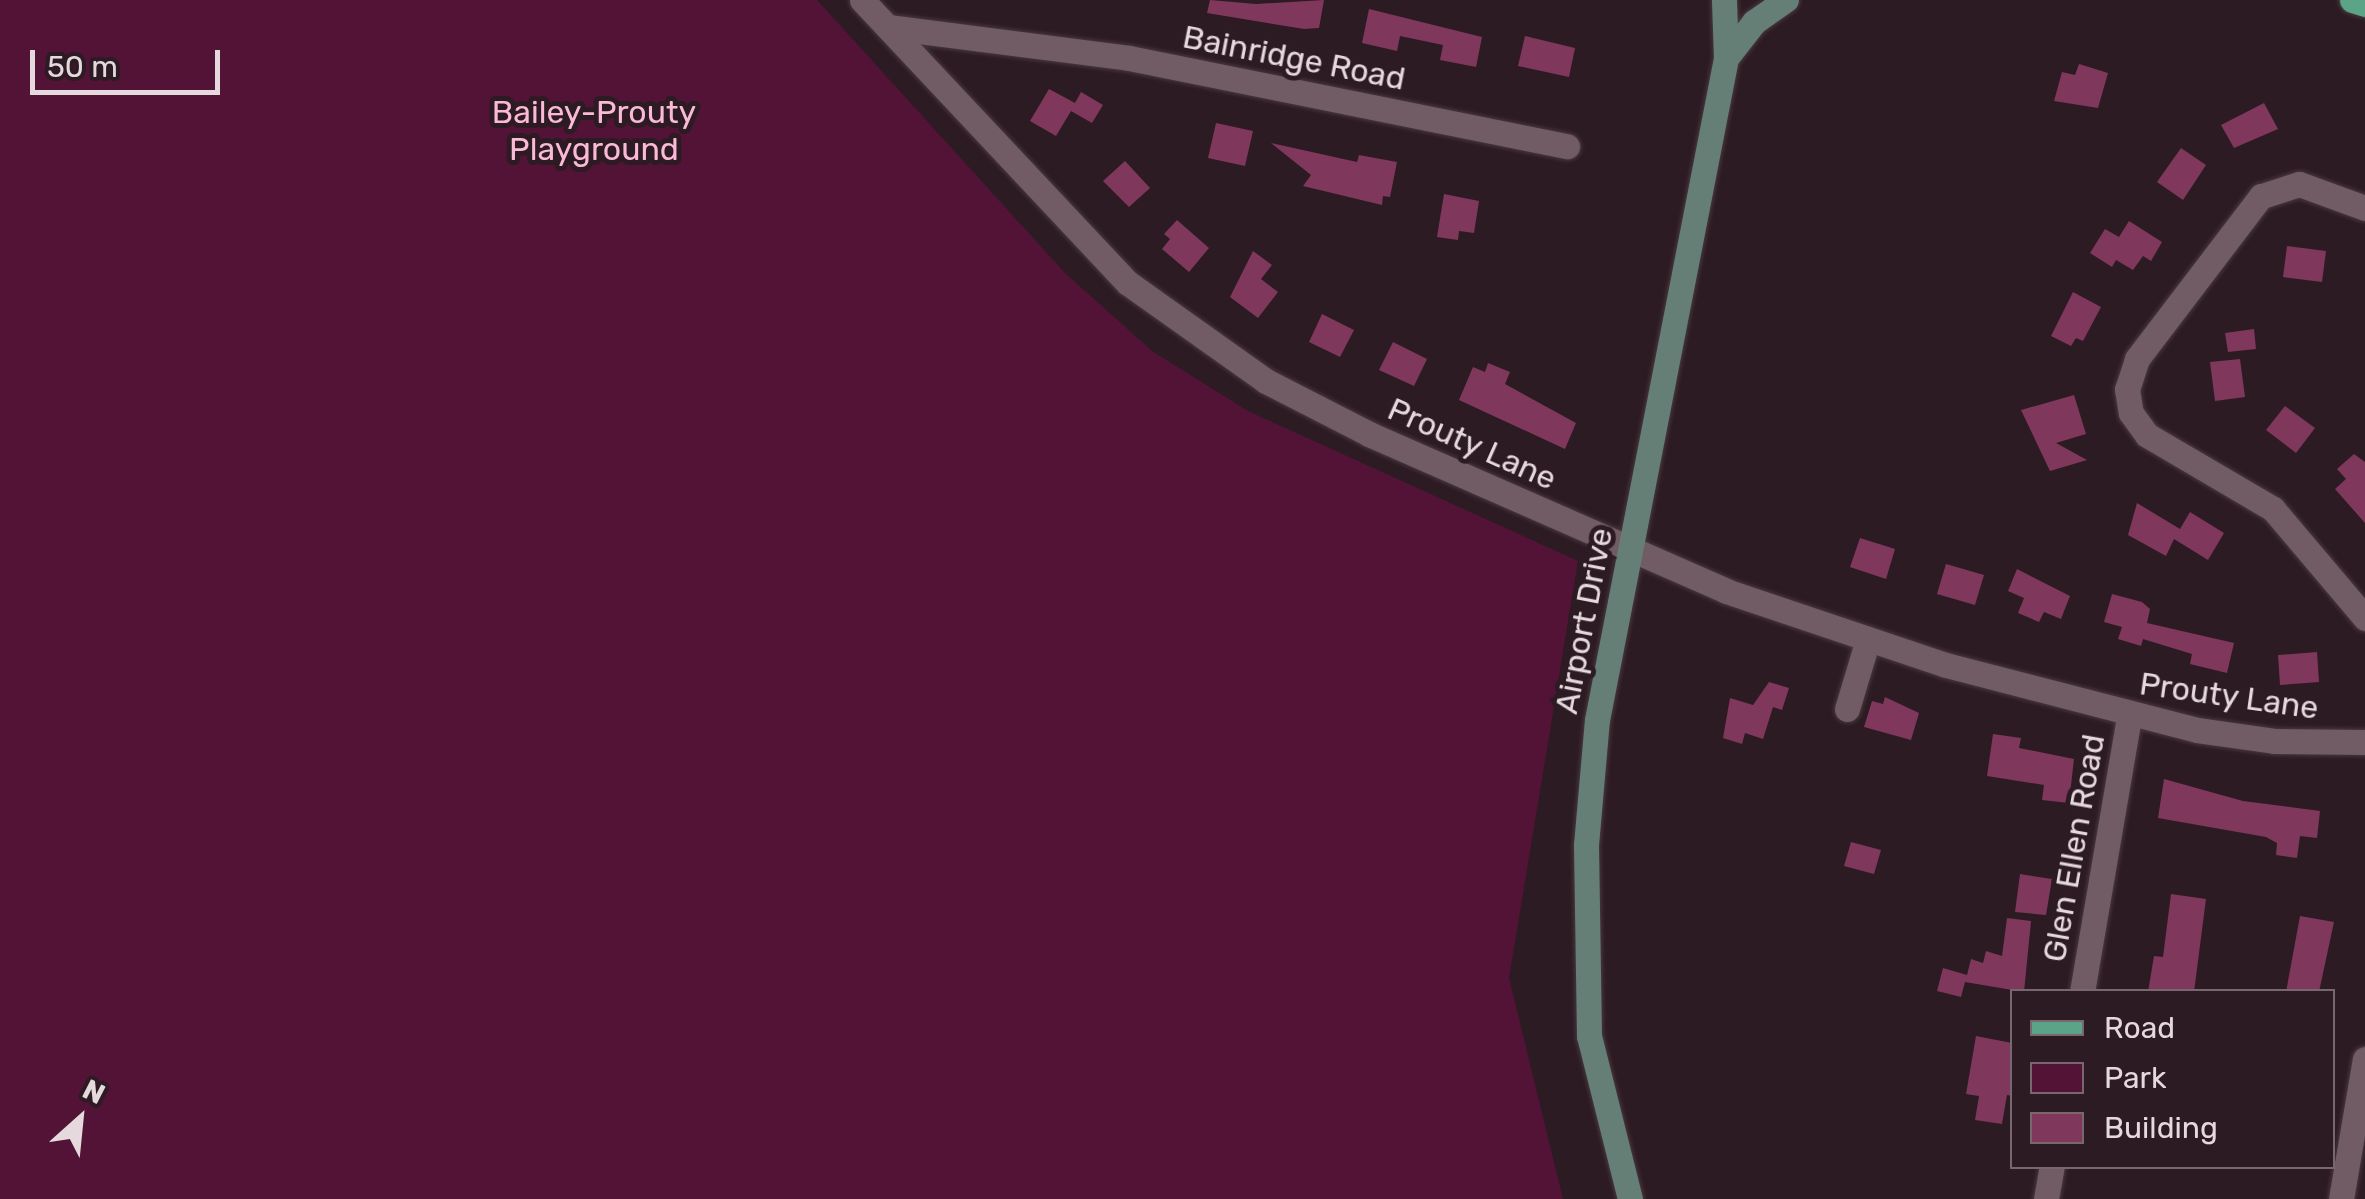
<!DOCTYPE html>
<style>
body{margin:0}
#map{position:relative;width:2365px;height:1199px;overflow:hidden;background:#2d1b23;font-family:Rubik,sans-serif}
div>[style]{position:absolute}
.green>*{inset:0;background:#521336}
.building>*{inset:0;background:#7f375b}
.roads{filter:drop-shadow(0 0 2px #47393f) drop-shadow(0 0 2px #47393f)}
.street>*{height:25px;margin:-12.5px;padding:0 12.5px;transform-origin:12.5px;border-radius:12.5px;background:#715b64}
.secondary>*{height:25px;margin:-12.5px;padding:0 12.5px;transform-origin:12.5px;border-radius:12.5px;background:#667f76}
.primary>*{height:25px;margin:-12.5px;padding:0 12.5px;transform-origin:12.5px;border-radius:12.5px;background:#5ba487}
span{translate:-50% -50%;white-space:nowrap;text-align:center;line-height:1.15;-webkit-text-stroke:10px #2d1b23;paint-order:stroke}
.street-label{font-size:32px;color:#e6d9de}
.park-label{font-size:32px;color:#fab9d6}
.legend{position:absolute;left:2010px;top:989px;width:325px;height:180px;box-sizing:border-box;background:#2d1b23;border:2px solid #77676e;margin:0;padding:12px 18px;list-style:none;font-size:30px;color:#e6d9de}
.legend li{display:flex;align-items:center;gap:20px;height:50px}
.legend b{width:50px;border:2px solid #77676e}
.north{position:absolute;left:30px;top:1069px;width:100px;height:100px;-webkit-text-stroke:8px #2d1b23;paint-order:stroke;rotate:27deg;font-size:28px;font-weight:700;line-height:40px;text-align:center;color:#e6d9de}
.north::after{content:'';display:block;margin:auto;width:35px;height:45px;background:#e6d9de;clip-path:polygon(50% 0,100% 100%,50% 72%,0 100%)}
.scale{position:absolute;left:30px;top:50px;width:190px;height:45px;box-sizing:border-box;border:5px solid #e6d9de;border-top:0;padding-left:12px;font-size:30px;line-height:35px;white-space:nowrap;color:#e6d9de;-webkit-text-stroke:8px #2d1b23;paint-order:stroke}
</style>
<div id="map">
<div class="green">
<div style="clip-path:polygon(0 0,817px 0,1065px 273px,1152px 351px,1248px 411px,1578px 561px,1509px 978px,1563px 1199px,0 1199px)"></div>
</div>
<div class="building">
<div style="clip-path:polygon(1210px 0,1256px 4px,1324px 0,1319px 28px,1304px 29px,1207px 13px)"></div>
<div style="clip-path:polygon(1369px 9px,1482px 37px,1476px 67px,1440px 60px,1443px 45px,1400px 36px,1397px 51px,1362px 43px)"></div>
<div style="clip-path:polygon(1525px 36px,1575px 48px,1569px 77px,1518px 66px)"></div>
<div style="clip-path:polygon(2079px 64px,2108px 73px,2098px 108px,2054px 101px,2062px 72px,2075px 75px)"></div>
<div style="clip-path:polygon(1049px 89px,1075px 103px,1081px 92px,1103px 105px,1092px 123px,1071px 111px,1056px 136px,1030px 121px)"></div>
<div style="clip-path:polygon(2264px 103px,2278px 129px,2234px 148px,2221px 125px)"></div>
<div style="clip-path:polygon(1216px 123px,1253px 131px,1245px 166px,1208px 158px)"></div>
<div style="clip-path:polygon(1271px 143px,1357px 162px,1359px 155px,1397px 162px,1390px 197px,1383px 196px,1382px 205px,1303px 186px,1311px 175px)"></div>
<div style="clip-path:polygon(2181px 148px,2206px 165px,2183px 200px,2157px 182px)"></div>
<div style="clip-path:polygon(1125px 161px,1150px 188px,1129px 207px,1103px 181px)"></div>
<div style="clip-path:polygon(1444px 194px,1479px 201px,1474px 233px,1459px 231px,1458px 240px,1437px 237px)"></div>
<div style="clip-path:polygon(1177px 220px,1209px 248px,1189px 272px,1162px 249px,1170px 239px,1164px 234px)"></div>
<div style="clip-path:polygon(2129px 221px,2162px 242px,2151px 261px,2143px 256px,2133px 270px,2116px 260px,2112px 267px,2090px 253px,2105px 229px,2119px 237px)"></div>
<div style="clip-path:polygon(2287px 246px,2326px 251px,2322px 282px,2283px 277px)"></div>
<div style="clip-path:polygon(1253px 251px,1272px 265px,1261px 279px,1278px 292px,1258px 318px,1230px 297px)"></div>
<div style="clip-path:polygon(2073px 292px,2101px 307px,2083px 341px,2076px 338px,2071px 346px,2051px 336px)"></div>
<div style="clip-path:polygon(1322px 314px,1354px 330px,1340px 357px,1309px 342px)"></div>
<div style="clip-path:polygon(2254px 329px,2256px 349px,2228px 352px,2225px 333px)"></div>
<div style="clip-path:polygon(1393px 342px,1427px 359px,1414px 386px,1379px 370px)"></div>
<div style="clip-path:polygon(2240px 359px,2245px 397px,2215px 401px,2210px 362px)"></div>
<div style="clip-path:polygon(1488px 363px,1510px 372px,1505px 384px,1576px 423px,1565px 449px,1459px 400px,1473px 367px,1485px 372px)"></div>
<div style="clip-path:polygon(2074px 395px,2086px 434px,2056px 443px,2087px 460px,2050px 471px,2021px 410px)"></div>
<div style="clip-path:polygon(2285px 406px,2315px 428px,2296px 453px,2266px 430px)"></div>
<div style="clip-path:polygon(2354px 454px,2365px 462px,2365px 523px,2335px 489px,2346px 479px,2337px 469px)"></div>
<div style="clip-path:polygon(2137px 503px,2180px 529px,2190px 512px,2224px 533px,2208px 560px,2174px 539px,2166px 556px,2128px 535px)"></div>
<div style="clip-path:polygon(1860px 538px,1895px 549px,1886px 579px,1850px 567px)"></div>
<div style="clip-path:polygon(1946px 564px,1984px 575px,1975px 605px,1937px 594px)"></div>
<div style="clip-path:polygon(2017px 569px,2070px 596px,2061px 619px,2044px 612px,2039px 622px,2018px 613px,2024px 598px,2008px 591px)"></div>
<div style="clip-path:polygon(2112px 594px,2142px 602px,2150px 609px,2147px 623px,2234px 643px,2227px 673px,2190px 664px,2192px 654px,2143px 639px,2141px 646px,2118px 639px,2122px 627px,2104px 622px)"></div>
<div style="clip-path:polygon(2317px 652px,2319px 682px,2280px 685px,2278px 655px)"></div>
<div style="clip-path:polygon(1769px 682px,1789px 688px,1782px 710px,1773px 707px,1763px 739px,1745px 733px,1742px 744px,1723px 738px,1730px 698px,1753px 705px)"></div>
<div style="clip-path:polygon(1885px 697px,1919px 713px,1911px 740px,1864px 727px,1872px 701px,1883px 704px)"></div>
<div style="clip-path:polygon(1993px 734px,2021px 738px,2019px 748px,2074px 759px,2069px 803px,2042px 800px,2044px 785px,1987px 776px)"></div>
<div style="clip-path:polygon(2164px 779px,2243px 801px,2320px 811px,2317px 838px,2300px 836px,2297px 858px,2276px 855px,2277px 843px,2266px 837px,2158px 818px)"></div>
<div style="clip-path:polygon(1851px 842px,1881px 850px,1874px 874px,1844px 866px)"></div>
<div style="clip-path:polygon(2020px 874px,2052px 879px,2046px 915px,2015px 912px)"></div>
<div style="clip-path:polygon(2171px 894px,2206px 899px,2194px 992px,2148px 992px,2154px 956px,2163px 957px)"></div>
<div style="clip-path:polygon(2300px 916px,2334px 922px,2319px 992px,2286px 992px)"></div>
<div style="clip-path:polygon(2007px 918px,2031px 921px,2024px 992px,1965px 982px,1961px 997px,1937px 991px,1943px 968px,1967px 975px,1971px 959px,1983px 963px,1986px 951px,2002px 956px)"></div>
<div style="clip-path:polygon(1976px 1036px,2012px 1043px,2012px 1096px,2007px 1095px,2002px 1124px,1975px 1120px,1979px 1096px,1966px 1094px)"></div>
</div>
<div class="roads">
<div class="street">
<div style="left:862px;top:0;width:388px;rotate:46.8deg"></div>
<div style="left:1128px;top:283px;width:169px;rotate:35.4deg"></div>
<div style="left:1266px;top:381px;width:116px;rotate:27.2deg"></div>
<div style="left:1369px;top:434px;width:390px;rotate:23.7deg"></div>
<div style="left:1726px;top:591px;width:232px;rotate:18.6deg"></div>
<div style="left:1946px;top:665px;width:259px;rotate:14.5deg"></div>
<div style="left:2197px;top:730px;width:78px;rotate:8.1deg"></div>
<div style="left:2274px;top:741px;width:91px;rotate:0.6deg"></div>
<div style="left:888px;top:27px;width:243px;rotate:7.3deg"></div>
<div style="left:1129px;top:58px;width:447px;rotate:11.4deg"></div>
<div style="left:2365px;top:208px;width:70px;rotate:-160deg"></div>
<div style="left:2299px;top:184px;width:40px;rotate:162deg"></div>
<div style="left:2261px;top:196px;width:205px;rotate:127.3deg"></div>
<div style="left:2137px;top:359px;width:32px;rotate:108deg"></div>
<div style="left:2127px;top:389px;width:24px;rotate:81deg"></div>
<div style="left:2131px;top:413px;width:27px;rotate:54deg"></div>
<div style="left:2147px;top:435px;width:146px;rotate:30.4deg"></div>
<div style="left:2273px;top:509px;width:143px;rotate:49.8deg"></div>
<div style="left:1847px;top:709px;width:73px;rotate:-73.3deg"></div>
<div style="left:2082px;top:992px;width:280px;rotate:-80.3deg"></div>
<div style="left:2046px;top:1199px;width:34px;rotate:-80deg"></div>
<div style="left:2341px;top:1199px;width:142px;rotate:-80.3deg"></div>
</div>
<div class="secondary">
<div style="left:1726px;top:58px;width:46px;rotate:-52.1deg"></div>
<div style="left:1754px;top:22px;width:39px;rotate:-35deg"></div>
<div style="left:1630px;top:1199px;width:168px;rotate:-104.1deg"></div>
<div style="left:1589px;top:1036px;width:191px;rotate:-90.9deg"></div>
<div style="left:1586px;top:845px;width:125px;rotate:-85deg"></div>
<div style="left:1597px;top:720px;width:674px;rotate:-78.97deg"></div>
<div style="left:1726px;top:58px;width:58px;rotate:-92deg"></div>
</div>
<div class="primary">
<div style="left:2352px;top:0;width:14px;rotate:17deg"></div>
</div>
</div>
<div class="street-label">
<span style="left:1294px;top:58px;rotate:11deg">Bainridge Road</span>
<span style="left:1472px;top:444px;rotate:24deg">Prouty Lane</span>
<span style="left:1584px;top:621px;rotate:-79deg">Airport Drive</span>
<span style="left:2229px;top:696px;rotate:8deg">Prouty Lane</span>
<span style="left:2074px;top:848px;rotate:-80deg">Glen Ellen Road</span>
</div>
<div class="park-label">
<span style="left:594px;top:131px">Bailey-Prouty<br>Playground</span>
</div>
<ul class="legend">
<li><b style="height:12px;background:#5ba487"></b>Road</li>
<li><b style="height:28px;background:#521336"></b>Park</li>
<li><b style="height:28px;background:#7f375b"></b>Building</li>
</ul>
<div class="north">N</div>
<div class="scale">50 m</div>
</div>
